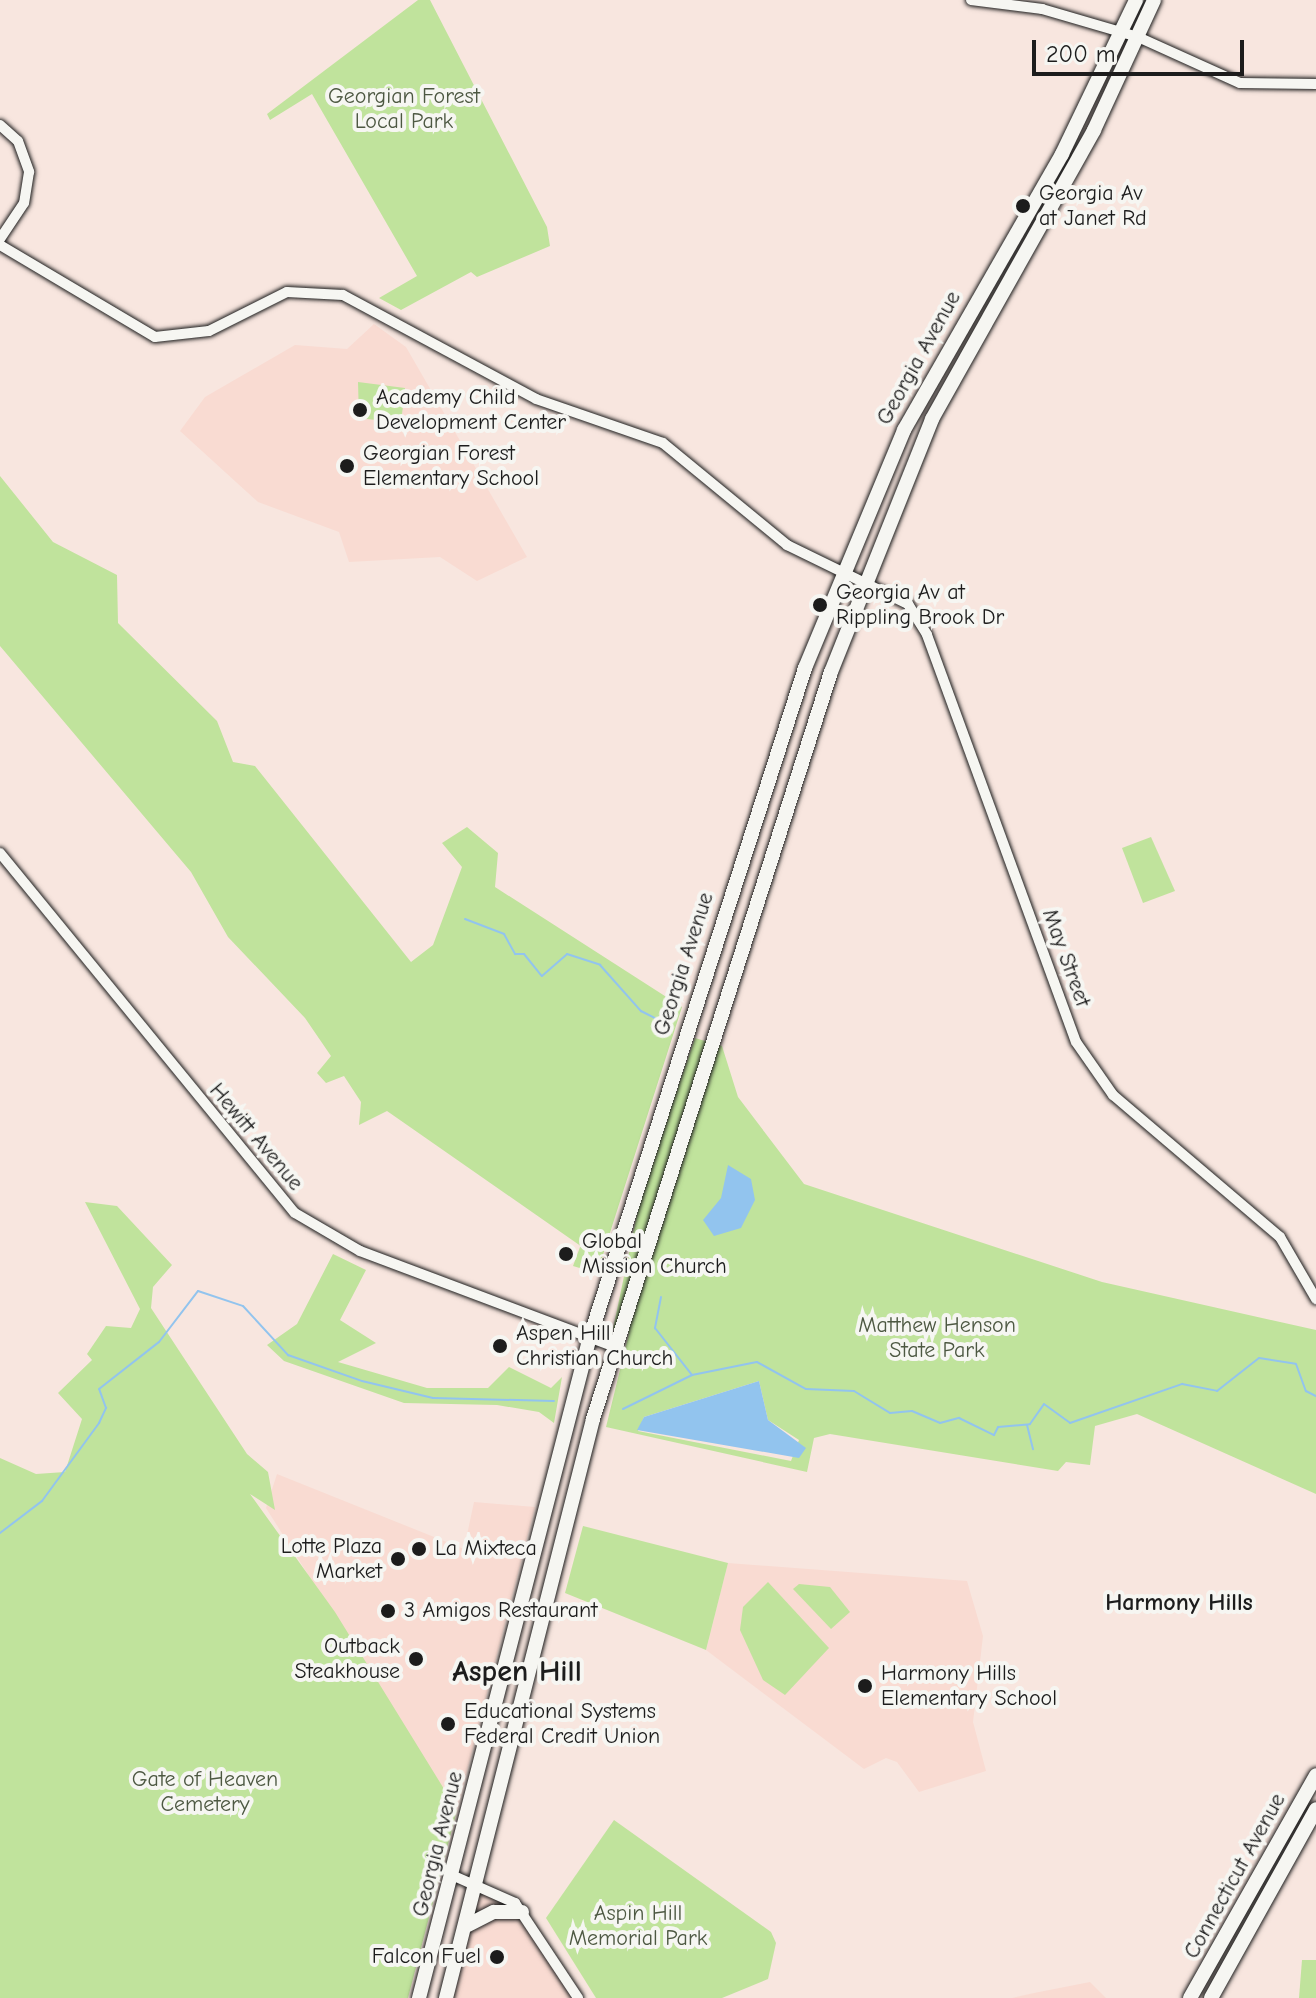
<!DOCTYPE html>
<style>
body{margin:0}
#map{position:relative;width:1316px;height:1998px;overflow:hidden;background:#f8e6df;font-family:"Comic Neue",sans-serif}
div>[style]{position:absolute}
.built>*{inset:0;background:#f9dbd2}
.green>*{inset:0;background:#c0e39c}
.water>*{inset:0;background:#92c4ee}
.stream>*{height:2px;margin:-1px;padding:0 1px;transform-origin:1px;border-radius:1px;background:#92c4ee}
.roads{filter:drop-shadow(0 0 2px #1c1c1c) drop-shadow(0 0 2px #1c1c1c)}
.tertiary>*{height:10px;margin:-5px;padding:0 5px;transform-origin:5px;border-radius:5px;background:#f6f6f2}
.primary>*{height:14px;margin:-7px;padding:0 7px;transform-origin:7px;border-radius:7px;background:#f6f6f2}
.dots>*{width:22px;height:22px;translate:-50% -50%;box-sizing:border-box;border:4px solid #f6f6f2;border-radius:50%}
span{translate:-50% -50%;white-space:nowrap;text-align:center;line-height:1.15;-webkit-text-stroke:8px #f6f6f2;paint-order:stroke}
.park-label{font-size:22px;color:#4d5842}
.poi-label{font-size:22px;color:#1c1c1c}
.left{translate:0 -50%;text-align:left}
.right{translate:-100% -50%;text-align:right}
.street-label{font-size:22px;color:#1c1c1c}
.neighbourhood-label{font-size:24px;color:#1c1c1c;font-weight:700}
.district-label{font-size:30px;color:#1c1c1c;font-weight:700}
.scale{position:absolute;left:1032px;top:40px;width:212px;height:36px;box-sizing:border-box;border:4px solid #1c1c1c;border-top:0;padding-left:10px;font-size:24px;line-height:28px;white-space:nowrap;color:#1c1c1c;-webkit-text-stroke:6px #f6f6f2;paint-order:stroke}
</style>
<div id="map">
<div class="built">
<div style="clip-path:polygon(374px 324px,406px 347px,527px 557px,477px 581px,440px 557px,349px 562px,339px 532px,258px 502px,180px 431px,205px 397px,295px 345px,347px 349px)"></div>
<div style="clip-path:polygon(277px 1474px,464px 1549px,474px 1502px,535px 1507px,457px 1810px,266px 1508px)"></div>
<div style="clip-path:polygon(728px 1563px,967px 1581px,983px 1636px,973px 1722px,986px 1771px,919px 1792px,897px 1762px,886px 1758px,864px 1769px,706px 1650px)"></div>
<div style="clip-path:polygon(479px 1883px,504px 1893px,578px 1998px,446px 1998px)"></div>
<div style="clip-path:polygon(1090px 1982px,1106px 1998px,1012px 1998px,1034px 1993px)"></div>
</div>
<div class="green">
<div style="clip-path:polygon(418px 0,430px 0,547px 227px,550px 246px,477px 277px,471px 272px,401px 310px,379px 298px,417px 276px,312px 94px,270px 120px,267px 114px)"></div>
<div style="clip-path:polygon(358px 382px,405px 388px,401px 423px,359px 418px)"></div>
<div style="clip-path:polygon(0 476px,53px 542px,117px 575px,118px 623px,217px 721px,233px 762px,255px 766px,411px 962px,433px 945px,462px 867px,442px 843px,467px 827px,498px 853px,495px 887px,682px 1007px,601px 1261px,594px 1256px,583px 1269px,573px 1266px,580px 1247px,585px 1249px,387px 1111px,359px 1125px,361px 1102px,344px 1076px,326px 1083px,317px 1073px,331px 1056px,305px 1018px,228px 937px,191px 872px,0 646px)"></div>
<div style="clip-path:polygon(1151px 837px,1175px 891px,1143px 903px,1122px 848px)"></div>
<div style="clip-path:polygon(evenodd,695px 1038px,722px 1046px,738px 1097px,804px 1184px,1102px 1282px,1316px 1330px,1316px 1494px,1137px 1414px,1095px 1426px,1090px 1465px,1066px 1462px,1058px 1471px,830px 1434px,814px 1438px,807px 1472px,606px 1427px,629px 1333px,613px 1329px,642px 1190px,695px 1038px,759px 1381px,768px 1420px,799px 1440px,791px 1461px,638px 1431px,644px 1417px,759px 1381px)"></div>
<div style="clip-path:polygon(85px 1202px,117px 1206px,172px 1265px,153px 1287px,151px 1308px,247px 1454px,268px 1472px,275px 1510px,250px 1494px,335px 1612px,457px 1810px,408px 1998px,0 1998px,0 1458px,36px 1474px,65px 1472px,82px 1419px,58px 1393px,92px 1360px,87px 1354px,106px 1326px,131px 1328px,140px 1309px)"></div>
<div style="clip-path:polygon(333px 1254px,366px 1270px,340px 1320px,376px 1343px,338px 1362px,427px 1388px,488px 1388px,509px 1367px,551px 1388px,562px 1377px,554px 1423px,539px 1412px,497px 1405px,404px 1403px,284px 1361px,267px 1345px,297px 1324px)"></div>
<div style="clip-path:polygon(583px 1526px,728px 1563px,706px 1650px,565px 1593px)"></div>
<div style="clip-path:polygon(768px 1582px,829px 1648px,785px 1695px,763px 1680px,740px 1630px,743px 1607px)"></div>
<div style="clip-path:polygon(799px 1584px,830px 1587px,850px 1612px,831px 1629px,793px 1589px)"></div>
<div style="clip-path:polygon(614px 1820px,771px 1932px,776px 1943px,768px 1979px,722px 1998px,596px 1998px,546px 1918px)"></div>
<div style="clip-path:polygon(1302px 1960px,1316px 1960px,1316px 1998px,1299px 1998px)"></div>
</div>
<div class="water">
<div style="clip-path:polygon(728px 1165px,751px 1179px,755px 1200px,741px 1228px,714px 1236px,703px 1220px,721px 1198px)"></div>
<div style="clip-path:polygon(759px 1381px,768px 1420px,806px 1448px,799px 1458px,637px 1430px,644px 1417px)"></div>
</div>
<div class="stream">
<div style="left:465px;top:919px;width:42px;rotate:21deg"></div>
<div style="left:504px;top:934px;width:23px;rotate:61deg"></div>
<div style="left:515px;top:954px;width:9px"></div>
<div style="left:524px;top:954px;width:28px;rotate:51deg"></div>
<div style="left:542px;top:976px;width:33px;rotate:-41deg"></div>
<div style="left:567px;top:954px;width:35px;rotate:18deg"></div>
<div style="left:600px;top:965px;width:62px;rotate:48.3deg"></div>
<div style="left:641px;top:1011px;width:30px;rotate:27deg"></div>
<div style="left:661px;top:1297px;width:32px;rotate:101deg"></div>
<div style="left:655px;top:1328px;width:60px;rotate:51.8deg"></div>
<div style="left:623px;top:1409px;width:77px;rotate:-26.2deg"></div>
<div style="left:692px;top:1375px;width:66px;rotate:-11.3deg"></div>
<div style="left:757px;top:1362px;width:56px;rotate:28.9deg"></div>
<div style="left:806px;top:1389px;width:48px;rotate:2.4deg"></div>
<div style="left:854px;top:1391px;width:42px;rotate:31.4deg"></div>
<div style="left:890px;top:1413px;width:22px;rotate:-5deg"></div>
<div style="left:912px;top:1411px;width:30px;rotate:23deg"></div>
<div style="left:940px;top:1423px;width:20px;rotate:-15deg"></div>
<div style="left:959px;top:1418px;width:39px;rotate:26deg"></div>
<div style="left:994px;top:1435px;width:9px;rotate:-63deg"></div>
<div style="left:998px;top:1427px;width:32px;rotate:-5deg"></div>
<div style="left:1030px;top:1424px;width:24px;rotate:-55deg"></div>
<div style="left:1044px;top:1404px;width:32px;rotate:36deg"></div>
<div style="left:1070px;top:1423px;width:119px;rotate:-19.2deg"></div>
<div style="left:1182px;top:1384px;width:36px;rotate:11deg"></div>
<div style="left:1217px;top:1391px;width:53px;rotate:-38.2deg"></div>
<div style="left:1259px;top:1358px;width:37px;rotate:9deg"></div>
<div style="left:1296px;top:1364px;width:29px;rotate:70deg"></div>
<div style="left:1306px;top:1391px;width:11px;rotate:27deg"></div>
<div style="left:1027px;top:1425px;width:25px;rotate:76deg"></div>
<div style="left:0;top:1533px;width:53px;rotate:-37.3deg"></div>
<div style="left:42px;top:1501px;width:97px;rotate:-53.8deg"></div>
<div style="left:99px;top:1423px;width:17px;rotate:-65deg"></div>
<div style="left:106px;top:1408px;width:20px;rotate:-110deg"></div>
<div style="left:99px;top:1389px;width:76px;rotate:-38.1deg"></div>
<div style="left:159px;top:1342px;width:64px;rotate:-52.6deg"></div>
<div style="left:198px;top:1291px;width:47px;rotate:18.4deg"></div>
<div style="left:243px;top:1306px;width:67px;rotate:47.4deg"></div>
<div style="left:288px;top:1355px;width:78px;rotate:19.4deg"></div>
<div style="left:362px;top:1381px;width:73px;rotate:13.5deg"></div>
<div style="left:433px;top:1398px;width:121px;rotate:1.4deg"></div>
</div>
<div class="roads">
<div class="tertiary">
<div style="left:971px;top:0;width:72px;rotate:7.2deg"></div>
<div style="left:1042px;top:9px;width:100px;rotate:16.3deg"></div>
<div style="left:1138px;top:37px;width:112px;rotate:24.3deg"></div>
<div style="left:1240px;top:83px;width:76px;rotate:0.8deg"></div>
<div style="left:0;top:125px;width:24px;rotate:42deg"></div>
<div style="left:18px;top:141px;width:33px;rotate:70deg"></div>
<div style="left:29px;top:172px;width:31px;rotate:99deg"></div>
<div style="left:24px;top:203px;width:43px;rotate:123.7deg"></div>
<div style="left:0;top:245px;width:180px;rotate:30.7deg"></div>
<div style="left:155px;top:337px;width:54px;rotate:-6.3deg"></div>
<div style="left:209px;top:331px;width:87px;rotate:-26.6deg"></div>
<div style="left:287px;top:292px;width:56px;rotate:3.1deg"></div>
<div style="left:343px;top:295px;width:219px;rotate:28.3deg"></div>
<div style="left:536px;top:399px;width:134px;rotate:19.1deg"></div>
<div style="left:663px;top:443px;width:161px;rotate:39.4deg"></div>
<div style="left:787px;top:545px;width:135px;rotate:26deg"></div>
<div style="left:908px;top:604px;width:36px;rotate:58deg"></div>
<div style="left:927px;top:635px;width:433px;rotate:69.9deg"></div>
<div style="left:1076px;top:1042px;width:65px;rotate:55.1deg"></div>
<div style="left:1113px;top:1095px;width:219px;rotate:40.4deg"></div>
<div style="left:1280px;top:1237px;width:72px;rotate:59.9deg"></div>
<div style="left:0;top:853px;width:465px;rotate:50.7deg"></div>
<div style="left:295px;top:1213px;width:75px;rotate:30.3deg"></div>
<div style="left:360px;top:1251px;width:272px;rotate:20.6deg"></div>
<div style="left:454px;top:1876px;width:67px;rotate:23.9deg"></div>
<div style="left:515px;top:1903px;width:114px;rotate:56.4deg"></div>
</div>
<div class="primary">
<div style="left:468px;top:1925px;width:29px;rotate:-27deg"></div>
<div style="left:494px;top:1912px;width:28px"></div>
<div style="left:419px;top:1998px;width:680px;rotate:-75.51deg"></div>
<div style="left:589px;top:1340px;width:706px;rotate:-72.18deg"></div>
<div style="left:805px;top:668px;width:258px;rotate:-67.4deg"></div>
<div style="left:904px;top:430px;width:318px;rotate:-60.2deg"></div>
<div style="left:1062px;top:154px;width:171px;rotate:-64.3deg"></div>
<div style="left:446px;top:1998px;width:597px;rotate:-75.75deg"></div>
<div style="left:593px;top:1419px;width:784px;rotate:-72.33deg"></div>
<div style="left:831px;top:672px;width:272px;rotate:-68.2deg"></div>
<div style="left:932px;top:419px;width:331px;rotate:-60.7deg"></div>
<div style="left:1094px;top:130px;width:143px;rotate:-65.2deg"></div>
<div style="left:1190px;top:1998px;width:256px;rotate:-60.5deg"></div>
<div style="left:1211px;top:1998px;width:216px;rotate:-60.9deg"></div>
</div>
</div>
<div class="dots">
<div style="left:1023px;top:206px;background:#1c1c1c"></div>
<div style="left:360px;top:410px;background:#1c1c1c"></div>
<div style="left:347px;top:466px;background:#1c1c1c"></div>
<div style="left:820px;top:605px;background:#1c1c1c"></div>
<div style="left:566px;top:1254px;background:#1c1c1c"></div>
<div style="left:500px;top:1346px;background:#1c1c1c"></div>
<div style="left:419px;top:1549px;background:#1c1c1c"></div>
<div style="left:398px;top:1559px;background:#1c1c1c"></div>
<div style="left:388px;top:1611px;background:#1c1c1c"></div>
<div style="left:416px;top:1659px;background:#1c1c1c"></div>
<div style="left:865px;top:1686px;background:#1c1c1c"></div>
<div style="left:448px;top:1724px;background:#1c1c1c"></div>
<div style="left:497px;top:1957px;background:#1c1c1c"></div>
</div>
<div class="park-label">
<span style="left:404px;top:109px">Georgian Forest<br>Local Park</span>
<span style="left:937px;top:1338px">Matthew Henson<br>State Park</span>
<span style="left:205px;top:1792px">Gate of Heaven<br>Cemetery</span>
<span style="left:638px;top:1926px">Aspin Hill<br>Memorial Park</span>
</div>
<div class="poi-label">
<span class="left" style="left:1039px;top:206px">Georgia Av<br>at Janet Rd</span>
<span class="left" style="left:376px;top:410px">Academy Child<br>Development Center</span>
<span class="left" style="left:363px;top:466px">Georgian Forest<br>Elementary School</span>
<span class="left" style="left:836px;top:605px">Georgia Av at<br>Rippling Brook Dr</span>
<span class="left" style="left:582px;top:1254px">Global<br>Mission Church</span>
<span class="left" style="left:516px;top:1346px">Aspen Hill<br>Christian Church</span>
<span class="right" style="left:382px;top:1559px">Lotte Plaza<br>Market</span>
<span class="left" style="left:435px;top:1549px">La Mixteca</span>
<span class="left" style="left:404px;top:1611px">3 Amigos Restaurant</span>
<span class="right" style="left:400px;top:1659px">Outback<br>Steakhouse</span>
<span class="left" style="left:881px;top:1686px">Harmony Hills<br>Elementary School</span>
<span class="left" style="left:464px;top:1724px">Educational Systems<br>Federal Credit Union</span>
<span class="right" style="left:481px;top:1957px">Falcon Fuel</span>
</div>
<div class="street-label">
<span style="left:919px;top:358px;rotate:-61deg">Georgia Avenue</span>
<span style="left:1066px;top:958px;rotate:70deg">May Street</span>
<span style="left:684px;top:964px;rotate:-72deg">Georgia Avenue</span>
<span style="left:256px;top:1137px;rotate:50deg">Hewitt Avenue</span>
<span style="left:438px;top:1844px;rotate:-76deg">Georgia Avenue</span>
<span style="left:1235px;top:1876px;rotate:-61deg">Connecticut Avenue</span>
</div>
<div class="neighbourhood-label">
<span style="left:1179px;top:1603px">Harmony Hills</span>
</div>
<div class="district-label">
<span style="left:517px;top:1672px">Aspen Hill</span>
</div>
<div class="scale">200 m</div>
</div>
